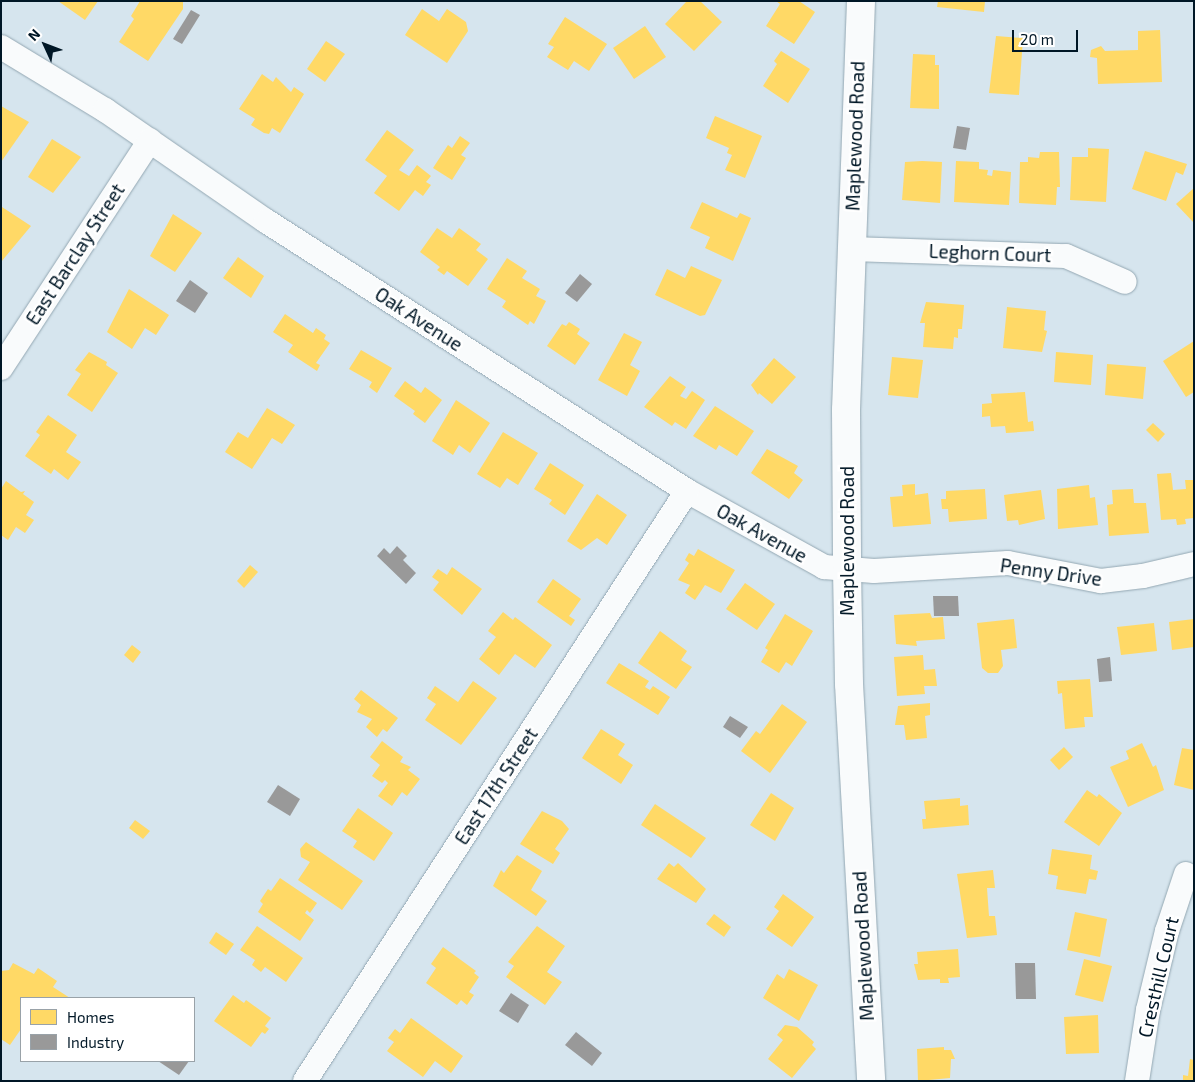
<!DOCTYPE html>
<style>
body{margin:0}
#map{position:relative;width:1195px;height:1082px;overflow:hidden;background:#d6e5ee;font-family:"Exo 2",sans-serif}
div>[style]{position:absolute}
.homes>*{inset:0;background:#ffd966}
.industry>*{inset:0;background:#999}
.roads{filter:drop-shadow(0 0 1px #93a7b2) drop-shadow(0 0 1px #93a7b2)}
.street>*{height:24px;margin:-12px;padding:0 12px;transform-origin:12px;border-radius:12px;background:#f9fbfc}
.secondary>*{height:28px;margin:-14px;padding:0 14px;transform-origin:14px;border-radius:14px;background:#f9fbfc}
span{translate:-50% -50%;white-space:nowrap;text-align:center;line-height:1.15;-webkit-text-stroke:5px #fff;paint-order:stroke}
.street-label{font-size:19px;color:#001726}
.frame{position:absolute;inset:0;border:2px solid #001726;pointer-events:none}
.legend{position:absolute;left:20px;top:997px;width:175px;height:65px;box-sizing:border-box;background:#fff;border:1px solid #99a2a8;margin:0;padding:6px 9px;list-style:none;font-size:15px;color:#001726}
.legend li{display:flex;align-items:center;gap:10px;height:25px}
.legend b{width:25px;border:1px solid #99a2a8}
.north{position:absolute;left:20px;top:20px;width:50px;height:50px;-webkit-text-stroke:4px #fff;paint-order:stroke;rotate:313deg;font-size:14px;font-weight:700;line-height:20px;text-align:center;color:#001726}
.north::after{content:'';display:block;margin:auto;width:18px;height:22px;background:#001726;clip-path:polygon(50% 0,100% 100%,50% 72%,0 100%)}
.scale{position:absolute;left:1012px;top:30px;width:66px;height:22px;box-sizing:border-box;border:2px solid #001726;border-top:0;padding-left:6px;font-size:15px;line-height:18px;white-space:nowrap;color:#001726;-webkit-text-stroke:4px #fff;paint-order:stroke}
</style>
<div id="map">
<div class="homes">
<div style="clip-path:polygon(58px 1px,98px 1px,85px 20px)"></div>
<div style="clip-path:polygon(140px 1px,183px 1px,183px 9px,148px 61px,119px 42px,134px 19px,131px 16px)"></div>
<div style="clip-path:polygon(687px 1px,700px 1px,722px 22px,694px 51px,665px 24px)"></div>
<div style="clip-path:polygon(776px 1px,799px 1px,815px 12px,794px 44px,766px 26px,780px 4px)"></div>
<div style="clip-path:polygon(938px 1px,985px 1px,984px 12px,937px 7px)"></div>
<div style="clip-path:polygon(422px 9px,439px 21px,447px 9px,466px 22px,468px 31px,447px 63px,405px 35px)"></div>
<div style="clip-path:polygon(565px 17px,607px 44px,589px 71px,574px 61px,568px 70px,547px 57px,554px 47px,548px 44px)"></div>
<div style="clip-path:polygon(645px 26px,666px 57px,634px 79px,613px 48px)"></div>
<div style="clip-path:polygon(1160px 30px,1162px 82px,1098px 84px,1097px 58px,1090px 57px,1091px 50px,1101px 46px,1105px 51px,1138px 50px,1138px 31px)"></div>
<div style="clip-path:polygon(996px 36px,1023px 38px,1019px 95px,989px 93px)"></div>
<div style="clip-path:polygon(326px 41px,345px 54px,325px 82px,307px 69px)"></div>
<div style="clip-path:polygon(781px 51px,810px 69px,788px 103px,763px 86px,777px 64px,774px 61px)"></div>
<div style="clip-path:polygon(913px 54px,935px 55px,935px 65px,939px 65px,939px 109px,910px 108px)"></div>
<div style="clip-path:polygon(262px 74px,273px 82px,276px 77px,291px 92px,294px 87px,304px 94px,280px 133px,272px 128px,269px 134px,264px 133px,251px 125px,255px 119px,239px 109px)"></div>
<div style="clip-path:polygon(1px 106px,29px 122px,1px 162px)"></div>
<div style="clip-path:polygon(715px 116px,762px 136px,745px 178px,725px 170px,732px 155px,727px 153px,729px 148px,706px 138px)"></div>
<div style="clip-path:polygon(387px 130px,414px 150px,399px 170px,409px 176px,417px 165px,431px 176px,426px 182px,431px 185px,423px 196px,415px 190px,399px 211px,374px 193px,387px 176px,365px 160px)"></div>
<div style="clip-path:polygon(460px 136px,470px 143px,461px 155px,466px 158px,452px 180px,433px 168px,448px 145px,452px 148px)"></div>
<div style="clip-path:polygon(52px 139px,81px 157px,53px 193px,28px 177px)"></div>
<div style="clip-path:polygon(1088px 148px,1109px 149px,1106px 202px,1070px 200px,1072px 157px,1088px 157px)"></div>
<div style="clip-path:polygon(1145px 151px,1187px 164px,1183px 175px,1176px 172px,1166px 201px,1132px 189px)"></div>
<div style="clip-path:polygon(1040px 152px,1059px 152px,1060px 187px,1057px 187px,1056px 205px,1019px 203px,1020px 162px,1028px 162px,1028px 157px,1039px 158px)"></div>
<div style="clip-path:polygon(922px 161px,942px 162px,940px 203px,902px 200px,905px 162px)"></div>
<div style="clip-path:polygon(956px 161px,979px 162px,979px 169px,988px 170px,987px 175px,992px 176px,993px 170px,1011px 172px,1009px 205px,954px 202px)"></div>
<div style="clip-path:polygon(1194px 188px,1194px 223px,1176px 204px)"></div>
<div style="clip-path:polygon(702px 202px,737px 218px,740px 213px,751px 218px,733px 261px,705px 248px,710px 237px,690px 228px)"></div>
<div style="clip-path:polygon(2px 207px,31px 226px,1px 262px,1px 208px)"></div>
<div style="clip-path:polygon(173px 214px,202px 233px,175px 272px,150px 256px)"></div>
<div style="clip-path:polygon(437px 228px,452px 238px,459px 228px,481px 244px,476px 250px,488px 259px,468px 286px,447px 271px,444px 275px,437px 270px,440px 267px,420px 252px)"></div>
<div style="clip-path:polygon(238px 257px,264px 276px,251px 298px,223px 278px)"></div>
<div style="clip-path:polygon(507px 258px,527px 271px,522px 278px,540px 289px,536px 296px,546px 301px,534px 324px,530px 321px,528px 325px,502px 307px,506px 301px,487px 289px)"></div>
<div style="clip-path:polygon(691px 266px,722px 280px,705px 315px,700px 316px,655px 295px,667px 269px,685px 278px)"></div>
<div style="clip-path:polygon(129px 289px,169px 315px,156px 335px,145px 328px,132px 349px,107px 332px)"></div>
<div style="clip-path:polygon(926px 302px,964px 305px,962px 329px,958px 329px,958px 338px,954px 337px,953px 349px,923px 347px,925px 323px,920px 323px)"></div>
<div style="clip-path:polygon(1007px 307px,1046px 311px,1044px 330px,1047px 331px,1042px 352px,1003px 348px)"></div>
<div style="clip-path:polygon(285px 314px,313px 333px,316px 328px,326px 335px,324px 339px,330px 343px,316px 363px,320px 365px,317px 371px,288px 352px,293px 345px,273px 332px)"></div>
<div style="clip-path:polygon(569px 322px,580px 329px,577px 334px,590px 343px,575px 365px,547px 346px,562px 324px,566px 326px)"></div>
<div style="clip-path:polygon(624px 333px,642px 342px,630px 365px,640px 371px,627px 396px,598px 380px)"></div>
<div style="clip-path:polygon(1194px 341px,1194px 392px,1186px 397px,1163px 361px)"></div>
<div style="clip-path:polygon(361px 350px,392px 368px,377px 393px,369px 387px,372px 382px,349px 369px)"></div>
<div style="clip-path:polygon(89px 352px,107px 362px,106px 365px,118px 373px,92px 412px,67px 395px,81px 374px,75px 370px)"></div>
<div style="clip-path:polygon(1056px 352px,1093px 355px,1091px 385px,1054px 382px)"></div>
<div style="clip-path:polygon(892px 357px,923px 360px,918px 398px,888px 395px)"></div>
<div style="clip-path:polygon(774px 358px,796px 377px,772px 404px,759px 393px,758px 395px,751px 385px)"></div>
<div style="clip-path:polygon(1107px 364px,1146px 367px,1143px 399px,1105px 395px)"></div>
<div style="clip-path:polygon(670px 376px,686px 387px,680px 396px,686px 399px,692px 391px,705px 400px,686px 429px,675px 422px,672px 426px,644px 407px)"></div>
<div style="clip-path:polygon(405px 381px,421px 393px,425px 387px,442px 400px,425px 423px,413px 414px,415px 411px,394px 396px)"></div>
<div style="clip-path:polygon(1025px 392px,1028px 422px,1033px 421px,1034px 431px,1006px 433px,1005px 426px,991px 427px,990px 416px,982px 417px,982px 404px,992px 403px,991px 394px)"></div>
<div style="clip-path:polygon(456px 400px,490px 423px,470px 453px,459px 445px,453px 455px,432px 441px)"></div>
<div style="clip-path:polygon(715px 406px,754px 431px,737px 456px,719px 445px,716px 450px,693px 436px)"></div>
<div style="clip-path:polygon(267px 408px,295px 425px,282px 444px,272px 438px,252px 469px,225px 452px,238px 432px,248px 438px)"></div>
<div style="clip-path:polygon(48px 415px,77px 435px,66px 452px,81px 462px,68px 480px,54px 469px,51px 474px,25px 456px,40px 435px,36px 432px)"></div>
<div style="clip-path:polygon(1153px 423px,1165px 434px,1158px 442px,1146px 430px)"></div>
<div style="clip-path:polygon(503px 432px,538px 453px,518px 485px,507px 478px,500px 488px,477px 474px)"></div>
<div style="clip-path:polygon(767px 449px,798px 466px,794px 473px,803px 480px,789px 499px,751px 473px)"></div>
<div style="clip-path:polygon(550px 463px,584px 485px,565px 515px,549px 504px,552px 500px,534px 489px)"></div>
<div style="clip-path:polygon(1171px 473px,1173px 490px,1186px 489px,1185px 480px,1194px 480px,1194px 518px,1185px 519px,1186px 524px,1177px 525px,1176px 519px,1161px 520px,1157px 474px)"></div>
<div style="clip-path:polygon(6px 481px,21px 492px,25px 491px,23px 494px,34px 502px,26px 515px,34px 520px,25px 533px,16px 527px,8px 540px,1px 535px,1px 489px)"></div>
<div style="clip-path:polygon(915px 484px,915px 495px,928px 493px,931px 524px,893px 527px,890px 497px,903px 496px,902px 485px)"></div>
<div style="clip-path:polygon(1089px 485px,1090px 498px,1095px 497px,1098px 525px,1058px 529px,1057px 489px)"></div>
<div style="clip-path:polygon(985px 489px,987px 519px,949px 522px,948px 509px,942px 509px,941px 499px,946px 499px,946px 491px)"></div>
<div style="clip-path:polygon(1133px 489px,1134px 503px,1146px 503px,1149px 533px,1109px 536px,1107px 505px,1113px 504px,1112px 490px)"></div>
<div style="clip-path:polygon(1041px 490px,1045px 519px,1019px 525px,1018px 520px,1007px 521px,1004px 495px)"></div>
<div style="clip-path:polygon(597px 494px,627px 515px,607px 545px,597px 538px,581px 550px,567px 541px)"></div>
<div style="clip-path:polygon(698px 549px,735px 570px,721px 593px,705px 585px,695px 600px,685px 593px,690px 585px,678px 580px,689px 563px,685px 560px,689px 553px,694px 556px)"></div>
<div style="clip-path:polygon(250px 565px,258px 572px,244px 588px,237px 581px)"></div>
<div style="clip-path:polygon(452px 567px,482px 589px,462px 615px,433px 590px,439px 582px,432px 577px,438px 569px,447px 575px)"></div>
<div style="clip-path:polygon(553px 579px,581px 599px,569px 616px,575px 620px,571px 626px,537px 602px)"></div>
<div style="clip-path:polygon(745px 583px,775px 604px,757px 630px,726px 609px)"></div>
<div style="clip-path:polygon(503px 612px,513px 620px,515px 617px,552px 645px,535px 668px,515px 654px,499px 675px,479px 659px,496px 637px,488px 631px)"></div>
<div style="clip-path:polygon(930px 613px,932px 618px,943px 617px,945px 639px,916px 641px,917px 646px,896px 644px,894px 615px)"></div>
<div style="clip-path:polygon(785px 614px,813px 631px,792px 666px,786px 662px,779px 673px,761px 662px,768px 650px,765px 648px)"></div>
<div style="clip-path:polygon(1014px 619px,1017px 648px,1001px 650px,1003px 666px,998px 673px,988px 673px,982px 668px,977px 623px)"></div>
<div style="clip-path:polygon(1194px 619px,1194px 647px,1172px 650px,1169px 622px)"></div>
<div style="clip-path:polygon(1154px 623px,1157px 651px,1121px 655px,1117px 627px)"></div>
<div style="clip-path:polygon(660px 631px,687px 651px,681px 660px,692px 667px,676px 689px,638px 663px)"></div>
<div style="clip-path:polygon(132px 645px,141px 652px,133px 663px,124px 655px)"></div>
<div style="clip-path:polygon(923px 655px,924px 670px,935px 669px,937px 686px,924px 686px,925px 694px,897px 696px,894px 657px)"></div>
<div style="clip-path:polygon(619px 663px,649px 681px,645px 687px,650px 690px,653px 686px,670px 697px,658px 715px,606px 683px)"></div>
<div style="clip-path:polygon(1090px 679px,1093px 717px,1084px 717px,1085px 727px,1065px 729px,1062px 693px,1058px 694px,1057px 681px)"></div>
<div style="clip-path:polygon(473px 681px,497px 698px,461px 745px,425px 720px,436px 704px,427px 698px,435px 686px,458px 702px)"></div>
<div style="clip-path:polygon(361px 690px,398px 718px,387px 732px,383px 729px,377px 737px,366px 727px,372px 719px,357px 712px,361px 705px,354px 699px)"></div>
<div style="clip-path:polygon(930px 703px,930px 715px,925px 716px,927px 738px,906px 740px,904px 725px,895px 725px,898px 706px)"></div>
<div style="clip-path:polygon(782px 704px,807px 722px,770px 773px,741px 751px,756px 731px,760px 734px)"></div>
<div style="clip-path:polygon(601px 729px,625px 744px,618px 755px,633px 765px,621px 784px,582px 758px)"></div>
<div style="clip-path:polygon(382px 741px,403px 757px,400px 762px,411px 767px,408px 770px,420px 779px,407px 796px,402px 792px,392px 806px,378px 796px,388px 783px,385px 780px,382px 783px,372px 776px,380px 765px,370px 757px)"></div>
<div style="clip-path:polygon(1142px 743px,1153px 767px,1156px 765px,1164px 790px,1128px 807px,1110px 767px,1129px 759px,1126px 751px)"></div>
<div style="clip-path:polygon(1064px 747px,1073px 757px,1059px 770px,1050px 760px)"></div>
<div style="clip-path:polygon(1182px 748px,1194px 750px,1194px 790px,1174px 785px)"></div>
<div style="clip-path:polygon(1087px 790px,1097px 797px,1099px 794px,1122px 813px,1099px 846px,1064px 822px)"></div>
<div style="clip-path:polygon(771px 793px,794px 808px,775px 841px,750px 825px)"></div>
<div style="clip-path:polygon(960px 798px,960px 806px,968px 805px,969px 825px,923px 829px,922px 819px,926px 819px,924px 801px)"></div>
<div style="clip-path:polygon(655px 804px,706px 838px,691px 858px,641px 825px)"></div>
<div style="clip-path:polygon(358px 808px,393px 833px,374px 861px,353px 847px,357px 841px,342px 831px)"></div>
<div style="clip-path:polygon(542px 811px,562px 821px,569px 829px,555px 849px,560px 853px,553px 864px,520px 844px)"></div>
<div style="clip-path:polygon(135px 820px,150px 831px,143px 839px,129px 828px)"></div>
<div style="clip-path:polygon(306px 842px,363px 881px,342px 910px,298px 880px,310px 862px,301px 857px,300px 849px)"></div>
<div style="clip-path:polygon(1052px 849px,1092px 855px,1090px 869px,1098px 871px,1096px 880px,1089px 879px,1086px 894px,1056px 889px,1058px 876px,1048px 874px)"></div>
<div style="clip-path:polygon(517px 855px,542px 871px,531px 890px,547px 901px,536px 916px,493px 886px,501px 870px,504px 873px)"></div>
<div style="clip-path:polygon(669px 863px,674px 867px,678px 863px,706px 889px,696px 903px,657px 879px)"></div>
<div style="clip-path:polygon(993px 870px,995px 888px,987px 888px,989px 916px,995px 916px,997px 935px,967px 938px,957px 874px)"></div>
<div style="clip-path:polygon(280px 878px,317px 903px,310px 913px,307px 910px,305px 913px,314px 920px,300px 941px,258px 912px,263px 904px,260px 901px,268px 889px,271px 891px)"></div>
<div style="clip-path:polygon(783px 894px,814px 917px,792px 947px,766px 929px,779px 911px,774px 907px)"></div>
<div style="clip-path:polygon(1075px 912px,1107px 919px,1100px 957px,1067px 950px)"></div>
<div style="clip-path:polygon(714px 914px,731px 927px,724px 937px,706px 924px)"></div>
<div style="clip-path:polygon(257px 926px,303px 958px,286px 982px,265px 967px,261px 972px,252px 965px,255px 960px,240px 950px)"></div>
<div style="clip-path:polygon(537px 926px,565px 946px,547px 972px,562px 982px,545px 1005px,506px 977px,514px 966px,508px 962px)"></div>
<div style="clip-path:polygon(216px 932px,234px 944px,226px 955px,209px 943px)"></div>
<div style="clip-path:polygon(443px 947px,476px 971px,474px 973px,479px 977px,469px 992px,474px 995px,467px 1005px,461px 1000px,457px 1005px,426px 983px,436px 968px,431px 964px)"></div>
<div style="clip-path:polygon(958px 949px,960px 977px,948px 978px,949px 983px,940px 983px,940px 979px,918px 980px,914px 964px,918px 964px,917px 952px)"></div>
<div style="clip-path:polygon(1084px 959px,1112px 966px,1103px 1002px,1075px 995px)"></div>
<div style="clip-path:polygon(13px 963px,34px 974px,38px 968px,57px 981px,53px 987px,70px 998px,21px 998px,21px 1029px,10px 1045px,1px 1039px,1px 971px,9px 970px)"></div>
<div style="clip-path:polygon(789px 969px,818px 985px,799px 1021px,763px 998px,777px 974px,784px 979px)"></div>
<div style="clip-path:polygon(233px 995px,244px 1003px,246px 1000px,271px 1018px,265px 1026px,269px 1029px,265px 1034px,262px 1032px,251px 1047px,214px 1021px)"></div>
<div style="clip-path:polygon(1098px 1015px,1099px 1053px,1066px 1054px,1064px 1017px)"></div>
<div style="clip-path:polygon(411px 1018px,463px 1056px,451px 1073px,435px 1061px,423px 1077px,387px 1051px,394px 1042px,388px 1038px,395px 1029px,400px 1033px)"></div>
<div style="clip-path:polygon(785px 1025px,797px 1027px,814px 1042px,812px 1045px,816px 1049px,792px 1078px,768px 1059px,783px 1040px,777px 1035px)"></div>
<div style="clip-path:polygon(944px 1047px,944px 1050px,951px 1050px,955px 1059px,951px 1059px,950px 1078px,918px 1081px,917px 1049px)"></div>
<div style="clip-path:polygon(1190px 1059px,1194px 1060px,1194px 1081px,1183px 1081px,1183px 1075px,1188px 1076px)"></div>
</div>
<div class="industry">
<div style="clip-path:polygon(191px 10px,200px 15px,182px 44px,173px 39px)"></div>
<div style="clip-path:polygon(957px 126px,970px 128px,966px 150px,953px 148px)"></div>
<div style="clip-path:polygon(580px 274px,592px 284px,577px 302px,565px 293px)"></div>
<div style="clip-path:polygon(190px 280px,208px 293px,195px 313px,176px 301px)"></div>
<div style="clip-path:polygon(397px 546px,407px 556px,403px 560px,416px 573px,406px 584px,377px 556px,384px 548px,390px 554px)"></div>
<div style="clip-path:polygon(933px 596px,958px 596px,959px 616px,934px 616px)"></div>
<div style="clip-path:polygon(1110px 657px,1112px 681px,1099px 682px,1097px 659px)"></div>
<div style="clip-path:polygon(730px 716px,748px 727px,740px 738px,723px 727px)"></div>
<div style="clip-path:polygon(278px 785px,300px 799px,290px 816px,267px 802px)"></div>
<div style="clip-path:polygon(1015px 963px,1035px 963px,1036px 999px,1016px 999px)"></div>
<div style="clip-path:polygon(511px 993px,529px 1005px,518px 1023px,499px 1011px)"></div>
<div style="clip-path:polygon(576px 1032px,602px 1053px,592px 1066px,565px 1045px)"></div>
<div style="clip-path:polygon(158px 1061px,189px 1061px,179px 1075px)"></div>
</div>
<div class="roads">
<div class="street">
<div style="left:1px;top:47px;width:122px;rotate:31.2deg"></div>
<div style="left:105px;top:110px;width:196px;rotate:34.6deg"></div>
<div style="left:266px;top:221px;width:500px;rotate:32.67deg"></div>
<div style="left:687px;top:491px;width:157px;rotate:29deg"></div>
<div style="left:824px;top:567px;width:50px;rotate:4.6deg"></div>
<div style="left:874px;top:571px;width:134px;rotate:-3.4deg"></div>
<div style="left:1008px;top:563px;width:95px;rotate:11deg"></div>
<div style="left:1101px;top:581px;width:42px;rotate:-6.8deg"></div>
<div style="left:1143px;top:576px;width:52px;rotate:-13.2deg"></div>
<div style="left:851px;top:249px;width:215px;rotate:1.9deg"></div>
<div style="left:1066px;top:256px;width:64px;rotate:23.8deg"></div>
<div style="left:1px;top:368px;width:272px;rotate:-56.8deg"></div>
<div style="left:305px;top:1081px;width:703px;rotate:-57.08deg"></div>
<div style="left:1137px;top:1081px;width:72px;rotate:-81.2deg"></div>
<div style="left:1148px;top:1010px;width:81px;rotate:-76.5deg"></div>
<div style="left:1167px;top:931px;width:60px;rotate:-71.6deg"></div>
</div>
<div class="secondary">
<div style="left:861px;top:1px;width:409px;rotate:92.1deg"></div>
<div style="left:846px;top:410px;width:159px;rotate:89.6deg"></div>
<div style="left:847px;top:569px;width:115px;rotate:89deg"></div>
<div style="left:849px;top:684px;width:398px;rotate:86.8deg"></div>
</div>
</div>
<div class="street-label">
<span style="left:855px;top:136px;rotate:-88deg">Maplewood Road</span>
<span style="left:990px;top:253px;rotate:2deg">Leghorn Court</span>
<span style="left:75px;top:254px;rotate:-57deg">East Barclay Street</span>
<span style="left:419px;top:319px;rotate:33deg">Oak Avenue</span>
<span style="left:762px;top:533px;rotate:29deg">Oak Avenue</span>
<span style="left:847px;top:541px;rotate:-90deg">Maplewood Road</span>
<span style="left:1051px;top:572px;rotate:8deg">Penny Drive</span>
<span style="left:496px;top:786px;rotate:-57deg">East 17th Street</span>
<span style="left:863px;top:946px;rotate:-93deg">Maplewood Road</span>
<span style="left:1158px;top:977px;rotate:-77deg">Cresthill Court</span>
</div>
<div class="frame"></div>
<ul class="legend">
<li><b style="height:14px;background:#ffd966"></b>Homes</li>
<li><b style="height:14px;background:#999"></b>Industry</li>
</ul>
<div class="north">N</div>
<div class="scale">20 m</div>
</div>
